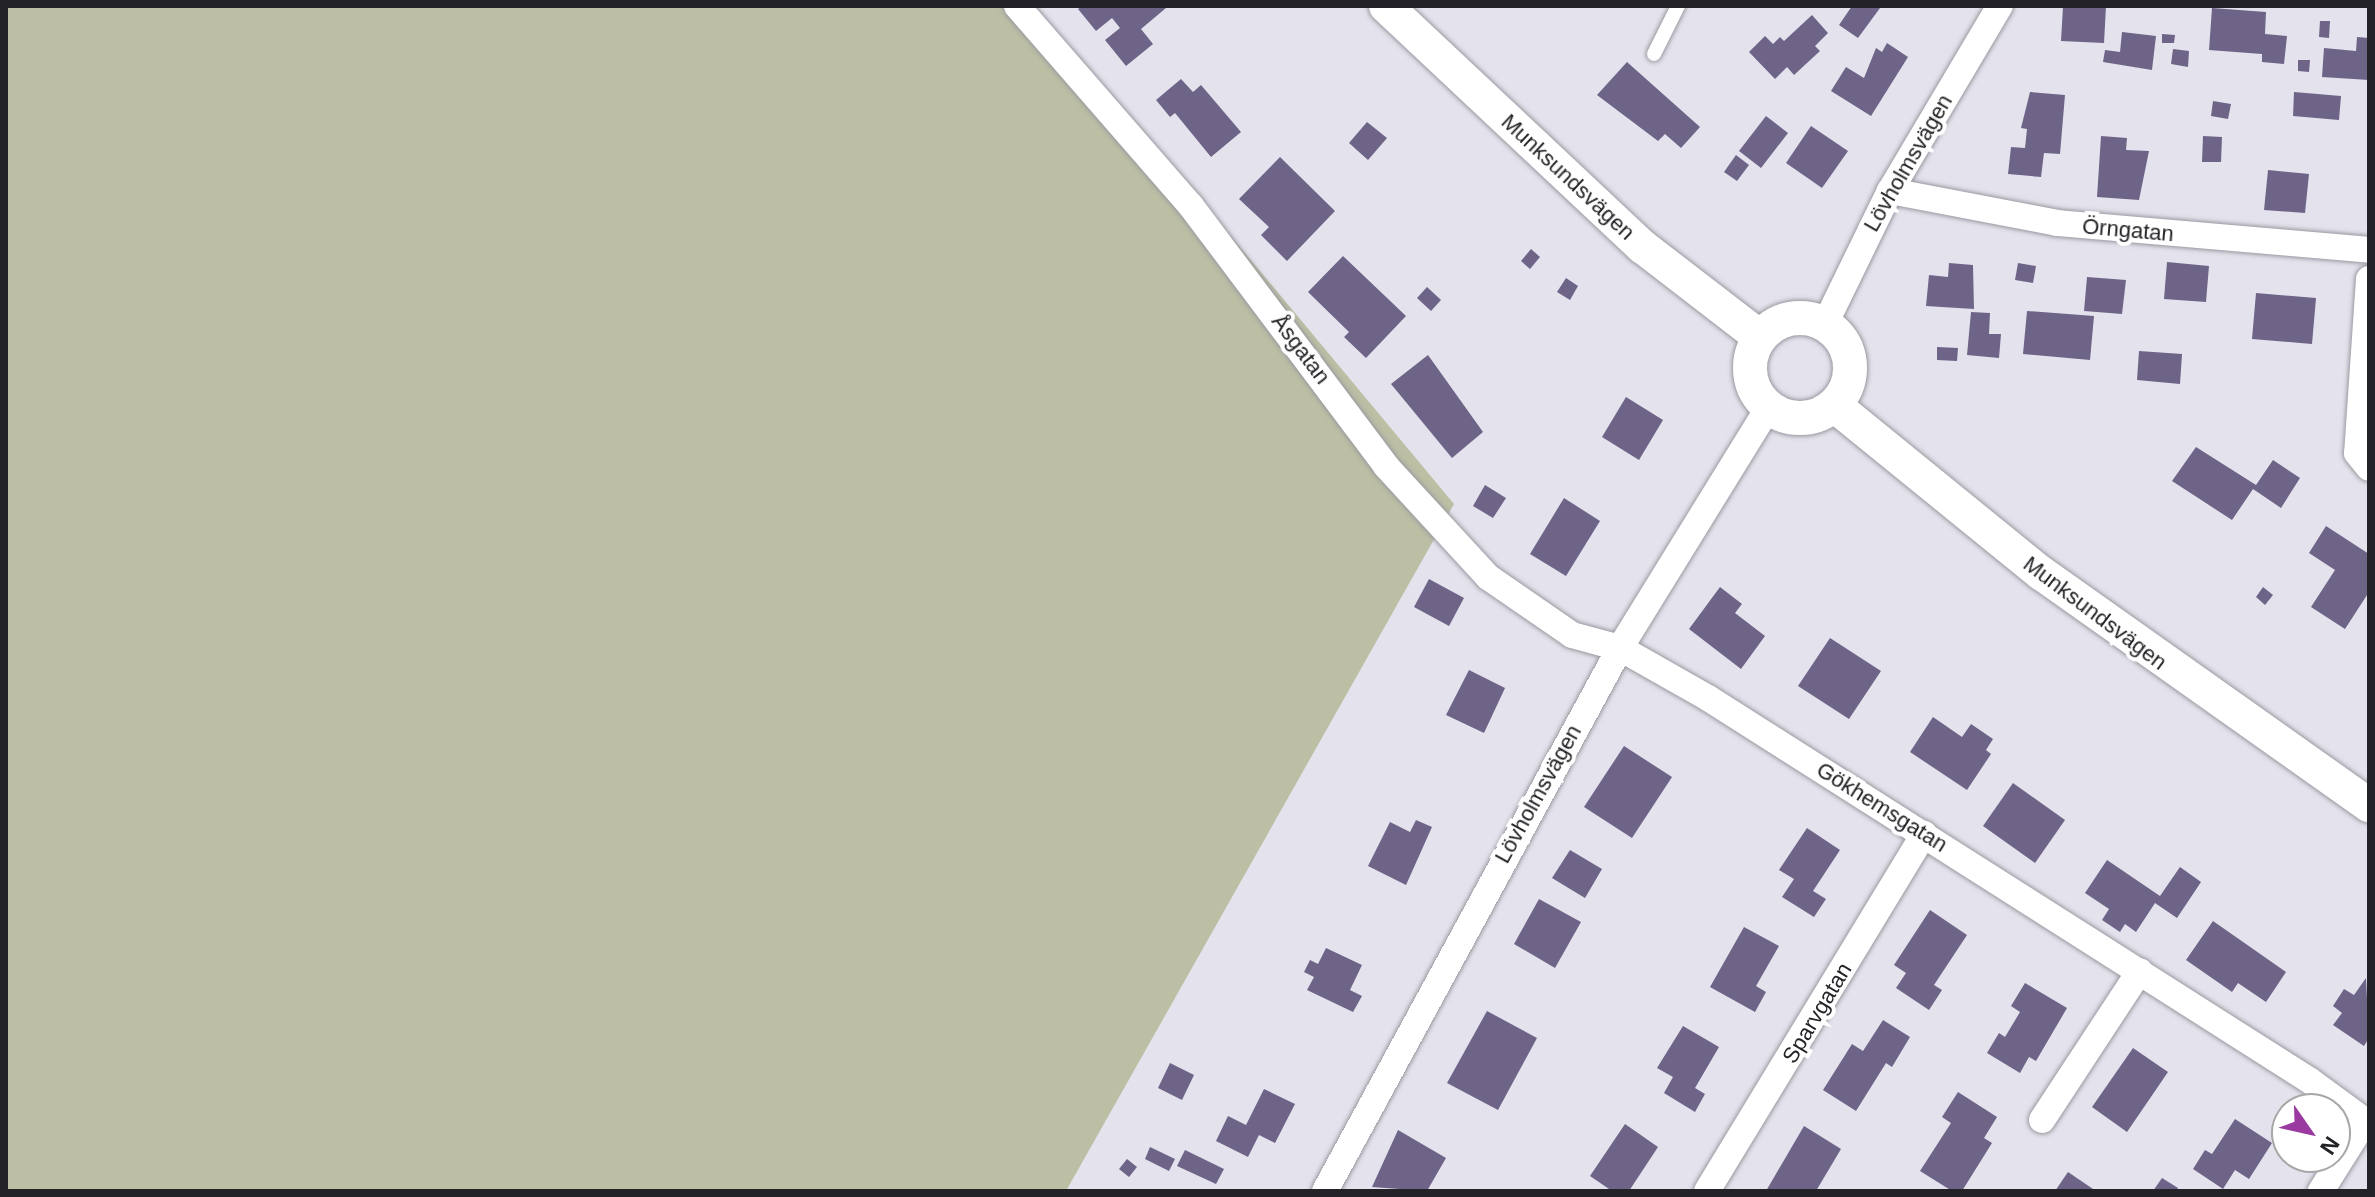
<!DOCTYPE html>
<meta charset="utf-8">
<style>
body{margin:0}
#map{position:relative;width:2375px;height:1197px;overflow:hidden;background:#e4e2ec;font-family:Helvetica,sans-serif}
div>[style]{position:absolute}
.green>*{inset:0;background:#bcbfa4}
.building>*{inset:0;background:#6d6488}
.roads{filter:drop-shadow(0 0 2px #9a99a1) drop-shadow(0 0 2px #9a99a1)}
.service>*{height:14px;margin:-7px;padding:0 7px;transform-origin:7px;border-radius:7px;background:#fff}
.minor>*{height:26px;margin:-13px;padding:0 13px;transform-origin:13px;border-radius:13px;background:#fff}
.tertiary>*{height:34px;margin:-17px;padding:0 17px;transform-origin:17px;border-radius:17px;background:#fff}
.tertiary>.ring{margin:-17px;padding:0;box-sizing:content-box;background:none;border:34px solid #fff;border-radius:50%}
span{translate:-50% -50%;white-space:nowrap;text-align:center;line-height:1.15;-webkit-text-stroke:8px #fff;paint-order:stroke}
.street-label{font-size:22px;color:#232226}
.frame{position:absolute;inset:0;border:8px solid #232226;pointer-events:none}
.north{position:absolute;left:2271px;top:1093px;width:80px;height:80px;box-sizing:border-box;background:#fff;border:2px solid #a7a7a8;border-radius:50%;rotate:124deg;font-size:22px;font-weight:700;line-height:32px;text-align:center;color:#232226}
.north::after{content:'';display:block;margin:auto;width:28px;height:36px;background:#9a39a0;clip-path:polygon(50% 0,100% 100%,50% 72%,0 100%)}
</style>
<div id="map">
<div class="green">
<div style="clip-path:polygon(6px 6px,1031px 6px,1180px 175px,1454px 504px,1066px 1191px,6px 1191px)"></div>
</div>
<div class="building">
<div style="clip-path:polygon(1083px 6px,1164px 6px,1166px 8px,1141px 29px,1153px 44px,1126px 66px,1105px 40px,1120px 28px,1112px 18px,1096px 31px,1078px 9px)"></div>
<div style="clip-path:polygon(1852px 6px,1880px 8px,1858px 38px,1839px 25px)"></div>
<div style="clip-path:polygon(2063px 6px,2106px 6px,2104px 43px,2061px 41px)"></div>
<div style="clip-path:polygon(2212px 8px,2266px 12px,2265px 34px,2287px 36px,2284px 64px,2262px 62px,2262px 54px,2209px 50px)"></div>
<div style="clip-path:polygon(1812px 15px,1828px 33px,1815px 46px,1820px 51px,1794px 75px,1787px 67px,1775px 79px,1749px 52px,1765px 36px,1773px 44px,1780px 37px,1784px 41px)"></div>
<div style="clip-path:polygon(2320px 21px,2330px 21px,2329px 38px,2319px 37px)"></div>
<div style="clip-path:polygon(2122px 32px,2156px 36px,2152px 70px,2103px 62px,2105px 50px,2120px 52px)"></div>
<div style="clip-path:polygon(2162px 34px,2175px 35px,2174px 43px,2162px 43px)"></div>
<div style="clip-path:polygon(2357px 37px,2369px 38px,2369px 80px,2322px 77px,2324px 48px,2356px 51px)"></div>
<div style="clip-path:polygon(1887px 43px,1908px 57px,1871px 116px,1831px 91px,1846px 67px,1864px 78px,1876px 48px,1882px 52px)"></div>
<div style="clip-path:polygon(2173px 49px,2189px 51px,2188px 67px,2171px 64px)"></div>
<div style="clip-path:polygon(2298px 60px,2310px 60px,2309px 72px,2298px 71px)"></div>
<div style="clip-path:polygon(1627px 62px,1700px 127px,1681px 148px,1665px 134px,1658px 141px,1597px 95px)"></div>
<div style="clip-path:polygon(1181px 79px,1193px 92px,1201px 85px,1241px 132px,1211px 157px,1175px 113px,1170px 117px,1156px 100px)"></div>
<div style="clip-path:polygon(2030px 92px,2065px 95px,2060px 154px,2044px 153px,2041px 177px,2008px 174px,2011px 147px,2025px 148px,2027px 129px,2021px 128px)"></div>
<div style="clip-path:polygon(2294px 92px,2341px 96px,2339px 120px,2293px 116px)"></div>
<div style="clip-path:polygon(2213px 101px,2231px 104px,2228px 119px,2211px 116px)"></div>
<div style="clip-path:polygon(1766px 116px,1788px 133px,1761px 168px,1739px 151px)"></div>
<div style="clip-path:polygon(1367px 122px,1387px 138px,1368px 160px,1349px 143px)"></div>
<div style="clip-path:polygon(1811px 126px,1848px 151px,1822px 188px,1786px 163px)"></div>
<div style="clip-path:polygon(2101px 136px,2127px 138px,2126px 150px,2149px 151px,2139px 200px,2097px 197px)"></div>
<div style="clip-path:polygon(2203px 136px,2222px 137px,2221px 162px,2202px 162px)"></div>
<div style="clip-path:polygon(1736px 155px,1749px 165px,1737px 181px,1724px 172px)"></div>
<div style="clip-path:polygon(1280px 157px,1335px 211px,1287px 261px,1261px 235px,1269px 227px,1239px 199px)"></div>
<div style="clip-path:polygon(2268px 170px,2309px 174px,2305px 213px,2264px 210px)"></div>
<div style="clip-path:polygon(1531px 249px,1540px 257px,1530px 269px,1521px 261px)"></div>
<div style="clip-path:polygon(1343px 256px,1406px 316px,1366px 358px,1344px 337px,1349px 332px,1308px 292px)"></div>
<div style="clip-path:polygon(2167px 262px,2209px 266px,2206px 302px,2164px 299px)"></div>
<div style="clip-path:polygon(1949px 263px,1973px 265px,1974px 309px,1926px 306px,1929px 275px,1948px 277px)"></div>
<div style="clip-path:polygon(2018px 263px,2036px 266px,2033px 283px,2015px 280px)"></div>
<div style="clip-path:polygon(2087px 277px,2126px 280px,2122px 314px,2084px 311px)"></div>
<div style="clip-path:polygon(1566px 278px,1578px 286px,1570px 300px,1557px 292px)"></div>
<div style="clip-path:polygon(1427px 287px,1441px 300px,1431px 311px,1417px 298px)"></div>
<div style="clip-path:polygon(2256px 293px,2316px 298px,2312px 344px,2252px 339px)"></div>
<div style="clip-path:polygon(2027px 311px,2094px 316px,2090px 360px,2023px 354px)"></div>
<div style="clip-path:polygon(1971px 312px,1990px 313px,1989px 334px,2001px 334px,1999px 358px,1967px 355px)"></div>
<div style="clip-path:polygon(1937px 347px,1958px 348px,1957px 361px,1937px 360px)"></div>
<div style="clip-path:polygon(2139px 351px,2182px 354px,2180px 384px,2137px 380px)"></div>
<div style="clip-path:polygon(1428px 355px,1483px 432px,1452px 458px,1391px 384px)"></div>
<div style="clip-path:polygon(1626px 397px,1663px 420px,1639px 460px,1602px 437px)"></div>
<div style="clip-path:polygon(2196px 447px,2256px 485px,2273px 460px,2300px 478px,2281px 508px,2253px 489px,2232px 520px,2172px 481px)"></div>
<div style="clip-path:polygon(1485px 485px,1506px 498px,1493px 518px,1473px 506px)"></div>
<div style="clip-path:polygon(1564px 498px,1600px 521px,1566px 576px,1530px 554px)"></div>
<div style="clip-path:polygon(2326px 526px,2369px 554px,2369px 592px,2345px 629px,2311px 607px,2335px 570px,2309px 553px)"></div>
<div style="clip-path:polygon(1429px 579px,1464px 598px,1449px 626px,1414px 607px)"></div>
<div style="clip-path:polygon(1720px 587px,1742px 604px,1735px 613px,1765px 636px,1741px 669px,1689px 629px)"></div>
<div style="clip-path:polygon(2263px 587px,2273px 595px,2265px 605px,2256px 597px)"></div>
<div style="clip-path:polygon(1830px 638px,1881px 671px,1849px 719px,1798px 686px)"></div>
<div style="clip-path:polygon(1469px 670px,1505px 688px,1484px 733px,1446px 715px)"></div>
<div style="clip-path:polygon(1933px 717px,1962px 737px,1971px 724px,1993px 739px,1986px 750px,1991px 754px,1967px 790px,1910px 752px)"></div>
<div style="clip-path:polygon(1624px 746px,1672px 777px,1632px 838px,1584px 807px)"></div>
<div style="clip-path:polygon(2013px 783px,2065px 820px,2035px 863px,1983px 826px)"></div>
<div style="clip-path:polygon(1416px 820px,1432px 827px,1406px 885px,1368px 866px,1390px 822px,1410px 832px)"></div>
<div style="clip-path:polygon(1807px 828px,1840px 850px,1813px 891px,1826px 899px,1814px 917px,1782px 897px,1794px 879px,1779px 870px)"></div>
<div style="clip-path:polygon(1570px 850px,1602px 869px,1585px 898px,1552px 878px)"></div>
<div style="clip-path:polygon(2107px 860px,2160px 896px,2180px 867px,2201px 882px,2177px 918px,2155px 903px,2136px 932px,2125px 924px,2120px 932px,2102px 920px,2109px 909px,2085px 893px)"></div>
<div style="clip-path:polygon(1539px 899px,1581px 922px,1555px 968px,1514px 944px)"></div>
<div style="clip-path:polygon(1930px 910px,1967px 935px,1934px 985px,1942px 990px,1929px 1010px,1896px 988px,1906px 973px,1894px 965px)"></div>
<div style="clip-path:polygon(2213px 921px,2286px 972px,2266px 1002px,2238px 983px,2232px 992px,2186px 960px)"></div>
<div style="clip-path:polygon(1744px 927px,1779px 946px,1756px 986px,1766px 992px,1755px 1012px,1710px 987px)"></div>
<div style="clip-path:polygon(1326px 948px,1362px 965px,1350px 990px,1362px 996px,1353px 1012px,1307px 990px,1314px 977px,1304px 972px,1310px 960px,1318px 964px)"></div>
<div style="clip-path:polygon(2366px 978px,2369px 1038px,2364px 1046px,2333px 1025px,2342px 1013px,2333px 1006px,2344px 989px,2354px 995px)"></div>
<div style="clip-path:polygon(2025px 983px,2067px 1008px,2036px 1061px,2029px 1057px,2020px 1073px,1987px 1053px,1999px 1033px,2005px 1037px,2020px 1012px,2011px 1006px)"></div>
<div style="clip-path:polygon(1487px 1011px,1537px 1038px,1498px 1110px,1447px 1083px)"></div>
<div style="clip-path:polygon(1883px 1020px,1910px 1037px,1892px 1067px,1886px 1063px,1856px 1111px,1823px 1090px,1852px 1044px,1863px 1051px)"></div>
<div style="clip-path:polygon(1683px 1026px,1719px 1047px,1695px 1088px,1705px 1094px,1695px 1112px,1664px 1093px,1673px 1077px,1657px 1068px)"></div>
<div style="clip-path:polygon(2133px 1048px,2168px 1072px,2127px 1132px,2092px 1107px)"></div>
<div style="clip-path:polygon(1170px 1063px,1194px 1075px,1182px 1100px,1158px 1088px)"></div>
<div style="clip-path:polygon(1264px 1089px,1295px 1104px,1275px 1143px,1259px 1135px,1248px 1157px,1216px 1141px,1228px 1116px,1246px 1125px)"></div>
<div style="clip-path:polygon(1958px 1092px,1997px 1117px,1984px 1138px,1992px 1143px,1962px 1191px,1952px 1191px,1920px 1171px,1951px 1123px,1942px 1117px)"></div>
<div style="clip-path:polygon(2235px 1119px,2272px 1143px,2249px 1179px,2235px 1170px,2223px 1189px,2193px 1169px,2205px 1150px,2212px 1154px)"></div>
<div style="clip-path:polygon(1625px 1124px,1658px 1147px,1629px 1191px,1612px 1191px,1590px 1176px)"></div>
<div style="clip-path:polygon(1804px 1126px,1841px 1149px,1816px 1191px,1766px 1191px)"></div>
<div style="clip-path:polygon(1398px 1130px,1446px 1158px,1427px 1191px,1372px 1187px)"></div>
<div style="clip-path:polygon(1150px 1147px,1175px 1159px,1169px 1171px,1145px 1159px)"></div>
<div style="clip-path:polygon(1185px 1150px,1224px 1169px,1216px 1184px,1177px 1166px)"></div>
<div style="clip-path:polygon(1127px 1159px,1137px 1167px,1129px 1177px,1119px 1169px)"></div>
<div style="clip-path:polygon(2068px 1172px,2096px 1191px,2055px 1191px)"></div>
<div style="clip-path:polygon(2162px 1178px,2178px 1188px,2176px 1191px,2153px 1191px)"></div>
</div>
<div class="roads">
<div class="service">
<div style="left:1654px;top:54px;width:54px;rotate:-63.4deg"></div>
</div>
<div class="minor">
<div style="left:1017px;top:6px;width:265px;rotate:49deg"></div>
<div style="left:1191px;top:206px;width:325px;rotate:53.1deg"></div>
<div style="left:1386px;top:466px;width:151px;rotate:47.4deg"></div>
<div style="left:1488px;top:577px;width:102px;rotate:34.6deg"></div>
<div style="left:1572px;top:635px;width:50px;rotate:15.2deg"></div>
<div style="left:1620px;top:648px;width:101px;rotate:29.6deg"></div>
<div style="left:1708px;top:698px;width:712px;rotate:32.44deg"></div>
<div style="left:2309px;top:1080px;width:69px;rotate:36.2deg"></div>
<div style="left:2365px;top:1121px;width:83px;rotate:122.2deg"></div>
<div style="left:1890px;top:191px;width:170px;rotate:10.8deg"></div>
<div style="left:2057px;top:223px;width:313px;rotate:4.9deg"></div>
<div style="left:2369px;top:279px;width:174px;rotate:93.9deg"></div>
<div style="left:2357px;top:453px;width:19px;rotate:51deg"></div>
<div style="left:1825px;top:324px;width:148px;rotate:-64deg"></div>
<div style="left:1890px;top:191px;width:215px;rotate:-59.3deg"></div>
<div style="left:2042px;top:1120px;width:178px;rotate:-56.7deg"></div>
<div style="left:1325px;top:1191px;width:618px;rotate:-61.49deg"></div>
<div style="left:1620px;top:648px;width:283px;rotate:-58.3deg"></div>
<div style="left:1707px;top:1191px;width:418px;rotate:-58.7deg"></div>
</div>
<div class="tertiary">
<div style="left:1386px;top:6px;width:352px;rotate:43.2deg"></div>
<div style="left:1643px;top:247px;width:148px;rotate:37.6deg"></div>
<div class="ring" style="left:1750px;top:318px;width:66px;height:66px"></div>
<div style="left:1834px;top:405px;width:267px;rotate:39.1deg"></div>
<div style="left:2041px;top:573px;width:402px;rotate:35.3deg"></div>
</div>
</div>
<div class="street-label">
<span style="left:1908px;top:163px;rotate:-60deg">Lövholmsvägen</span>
<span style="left:1568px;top:177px;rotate:43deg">Munksundsvägen</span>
<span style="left:2128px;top:230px;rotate:5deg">Örngatan</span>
<span style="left:1301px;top:349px;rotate:53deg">Åsgatan</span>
<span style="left:2095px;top:613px;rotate:37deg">Munksundsvägen</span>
<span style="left:1538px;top:794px;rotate:-61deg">Lövholmsvägen</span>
<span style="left:1882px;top:807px;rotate:32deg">Gökhemsgatan</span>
<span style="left:1817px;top:1013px;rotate:-59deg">Sparvgatan</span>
</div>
<div class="frame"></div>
<div class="north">N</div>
</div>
